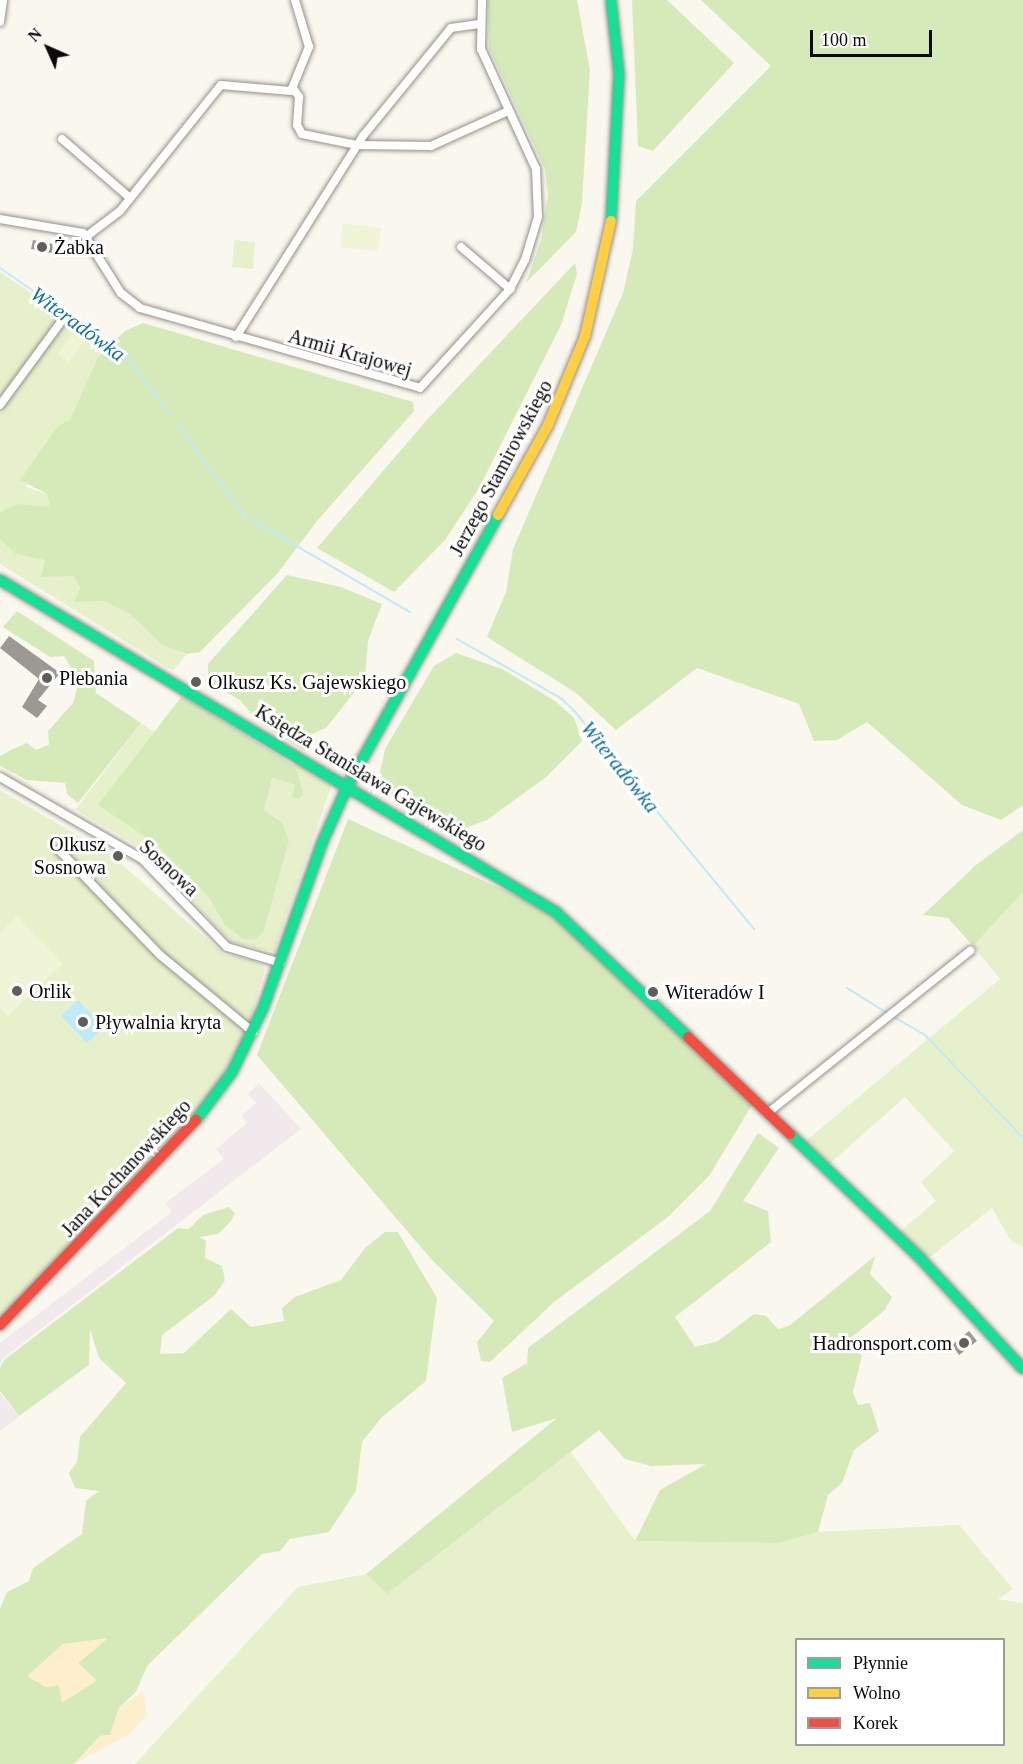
<!DOCTYPE html>
<meta charset="utf-8">
<style>
body{margin:0}
#map{position:relative;width:1023px;height:1764px;overflow:hidden;background:#faf7ee;font-family:"Times New Roman",serif}
div>[style]{position:absolute}
.industrial>*{inset:0;background:#f1e9ec}
.green>*{inset:0;background:#e6f1cb}
.forest>*{inset:0;background:#d6eab9}
.sand>*{inset:0;background:#fdeecc}
.pitch>*{inset:0;background:#eff5d6}
.water>*{inset:0;background:#c1eaf8}
.stream>*{height:2px;margin:-1px;padding:0 1px;transform-origin:1px;border-radius:1px;background:#c1eaf8}
.building>*{inset:0;background:#9c9994}
.roads{filter:drop-shadow(0 0 2px #93918d) drop-shadow(0 0 2px #93918d)}
.street>*{height:8px;margin:-4px;padding:0 4px;transform-origin:4px;border-radius:4px;background:#fefefc}
.fast>*{height:10px;margin:-5px;padding:0 5px;transform-origin:5px;border-radius:5px;background:#16e098}
.slow>*{height:10px;margin:-5px;padding:0 5px;transform-origin:5px;border-radius:5px;background:#ffcf43}
.jam>*{height:10px;margin:-5px;padding:0 5px;transform-origin:5px;border-radius:5px;background:#f24e42}
.dots>*{width:16px;height:16px;translate:-50% -50%;box-sizing:border-box;border:3px solid #fff;border-radius:50%}
span{translate:-50% -50%;white-space:nowrap;text-align:center;line-height:1.15;-webkit-text-stroke:6px #fff;paint-order:stroke}
.poi-label{font-size:20px;color:#0b0b0b}
.left{translate:0 -50%;text-align:left}
.right{translate:-100% -50%;text-align:right}
.street-label{font-size:20px;color:#0b0b0b}
.water-label{font-size:21px;color:#0b71a6;font-style:italic}
.legend{position:absolute;left:795px;top:1638px;width:210px;height:108px;box-sizing:border-box;background:#fff;border:2px solid #9d9d9d;margin:0;padding:8px 10px;list-style:none;font-size:18px;color:#0b0b0b}
.legend li{display:flex;align-items:center;gap:12px;height:30px}
.legend b{width:30px;border:2px solid #9d9d9d}
.north{position:absolute;left:18px;top:18px;width:60px;height:60px;-webkit-text-stroke:4px #fff;paint-order:stroke;rotate:315deg;font-size:16px;font-weight:700;line-height:24px;text-align:center;color:#0b0b0b}
.north::after{content:'';display:block;margin:auto;width:21px;height:27px;background:#0b0b0b;clip-path:polygon(50% 0,100% 100%,50% 72%,0 100%)}
.scale{position:absolute;left:810px;top:30px;width:122px;height:27px;box-sizing:border-box;border:3px solid #0b0b0b;border-top:0;padding-left:8px;font-size:18px;line-height:21px;white-space:nowrap;color:#0b0b0b;-webkit-text-stroke:4px #fff;paint-order:stroke}
</style>
<div id="map">
<div class="industrial">
<div style="clip-path:polygon(259px 1083px,301px 1129px,2px 1359px,0 1368px,0 1343px,172px 1212px,165px 1203px,224px 1159px,216px 1149px,247px 1123px,242px 1115px,256px 1103px,248px 1094px)"></div>
<div style="clip-path:polygon(0 1393px,19px 1417px,0 1431px)"></div>
</div>
<div class="green">
<div style="clip-path:polygon(234px 240px,255px 242px,253px 269px,232px 267px)"></div>
<div style="clip-path:polygon(0 272px,111px 346px,98px 357px,70px 419px,58px 426px,41px 452px,26px 487px,47px 494px,51px 508px,17px 504px,0 512px)"></div>
<div style="clip-path:polygon(0 539px,17px 554px,45px 560px,42px 577px,74px 575px,80px 588px,74px 602px,103px 601px,129px 613px,162px 645px,187px 654px,173px 671px,0 564px)"></div>
<div style="clip-path:polygon(182px 696px,268px 754px,294px 766px,294px 761px,332px 784px,274px 952px,231px 942px,145px 850px,76px 810px,73px 813px,141px 723px,154px 732px)"></div>
<div style="clip-path:polygon(0 790px,110px 854px,225px 955px,253px 960px,265px 969px,250px 1021px,214px 1092px,175px 1141px,0 1318px)"></div>
<div style="clip-path:polygon(1023px 892px,1023px 1247px,1011px 1241px,992px 1208px,924px 1262px,896px 1235px,936px 1201px,921px 1182px,954px 1151px,905px 1097px,826px 1167px,802px 1144px,1000px 979px,973px 946px)"></div>
<div style="clip-path:polygon(evenodd,571px 1452px,635px 1541px,779px 1543px,818px 1532px,959px 1525px,1013px 1589px,998px 1599px,1023px 1603px,1023px 1764px,135px 1764px,298px 1587px,366px 1574px,387px 1594px,571px 1452px,796px 1640px,1004px 1640px,1004px 1744px,796px 1744px,796px 1640px)"></div>
</div>
<div class="forest">
<div style="clip-path:polygon(488px 0,577px 0,590px 70px,582px 203px,576px 232px,526px 283px,541px 240px,548px 196px,545px 169px,489px 48px)"></div>
<div style="clip-path:polygon(632px 0,667px 0,734px 63px,653px 151px,638px 146px)"></div>
<div style="clip-path:polygon(701px 0,1023px 0,1023px 805px,1001px 820px,962px 805px,867px 722px,837px 740px,814px 741px,799px 704px,697px 668px,616px 730px,576px 693px,487px 637px,506px 592px,513px 549px,623px 293px,633px 249px,636px 201px,771px 66px)"></div>
<div style="clip-path:polygon(575px 263px,577px 274px,561px 325px,479px 488px,445px 540px,394px 592px,317px 548px,425px 422px)"></div>
<div style="clip-path:polygon(143px 323px,413px 402px,414px 411px,317px 521px,277px 574px,200px 652px,187px 654px,162px 645px,129px 613px,103px 601px,74px 602px,80px 588px,74px 576px,41px 577px,45px 560px,16px 554px,0 539px,0 512px,17px 504px,50px 507px,47px 494px,20px 480px,58px 426px,70px 419px,98px 357px,125px 331px)"></div>
<div style="clip-path:polygon(287px 575px,341px 587px,382px 604px,368px 641px,365px 679px,326px 728px,307px 736px,305px 751px,257px 721px,240px 700px,208px 682px,208px 664px)"></div>
<div style="clip-path:polygon(17px 611px,94px 661px,96px 693px,141px 723px,78px 803px,67px 794px,65px 783px,27px 780px,0 766px,0 756px,13px 749px,27px 743px,36px 750px,49px 745px,48px 731px,73px 703px,79px 681px,64px 656px,50px 657px,3px 627px)"></div>
<div style="clip-path:polygon(456px 653px,502px 669px,555px 701px,574px 718px,582px 741px,545px 778px,487px 820px,456px 831px,389px 793px,380px 772px,385px 749px,434px 666px)"></div>
<div style="clip-path:polygon(182px 696px,295px 766px,300px 782px,303px 794px,298px 799px,292px 797px,295px 784px,272px 778px,264px 810px,282px 823px,289px 840px,263px 933px,254px 940px,243px 939px,225px 925px,208px 896px,155px 843px,98px 805px)"></div>
<div style="clip-path:polygon(348px 819px,550px 911px,752px 1105px,709px 1176px,668px 1217px,554px 1302px,490px 1362px,481px 1361px,477px 1342px,494px 1321px,431px 1259px,257px 1055px)"></div>
<div style="clip-path:polygon(1023px 830px,1023px 892px,973px 946px,948px 918px,923px 915px,976px 865px)"></div>
<div style="clip-path:polygon(758px 1133px,779px 1148px,743px 1201px,768px 1211px,771px 1242px,675px 1317px,695px 1347px,718px 1341px,754px 1314px,766px 1316px,778px 1329px,789px 1326px,875px 1256px,870px 1274px,892px 1297px,885px 1310px,842px 1345px,862px 1355px,853px 1392px,858px 1405px,870px 1403px,879px 1431px,854px 1450px,842px 1483px,828px 1495px,818px 1532px,779px 1543px,635px 1541px,660px 1490px,706px 1464px,651px 1466px,625px 1459px,599px 1430px,387px 1594px,366px 1574px,557px 1418px,512px 1432px,502px 1378px,527px 1363px,528px 1348px,710px 1211px)"></div>
<div style="clip-path:polygon(evenodd,229px 1207px,235px 1213px,231px 1221px,218px 1234px,200px 1237px,206px 1241px,205px 1258px,222px 1266px,225px 1280px,215px 1295px,162px 1335px,160px 1354px,184px 1353px,231px 1309px,251px 1327px,284px 1321px,282px 1308px,295px 1297px,341px 1280px,365px 1248px,385px 1232px,398px 1232px,437px 1298px,426px 1381px,381px 1418px,362px 1442px,356px 1491px,329px 1532px,290px 1539px,280px 1551px,262px 1554px,147px 1666px,136px 1692px,119px 1708px,110px 1735px,100px 1736px,74px 1764px,0 1764px,0 1609px,7px 1592px,29px 1581px,33px 1568px,82px 1534px,86px 1501px,99px 1491px,75px 1488px,69px 1473px,77px 1462px,80px 1437px,126px 1383px,99px 1358px,90px 1329px,89px 1365px,19px 1416px,0 1391px,0 1368px,4px 1360px,178px 1228px,189px 1229px,203px 1215px,229px 1207px,107px 1639px,78px 1663px,96px 1680px,62px 1702px,59px 1685px,46px 1687px,28px 1676px,107px 1639px)"></div>
</div>
<div class="sand">
<div style="clip-path:polygon(108px 1638px,78px 1663px,96px 1681px,62px 1703px,59px 1685px,46px 1687px,27px 1676px,63px 1644px)"></div>
<div style="clip-path:polygon(143px 1691px,147px 1715px,129px 1734px,74px 1764px,100px 1736px,110px 1735px,119px 1708px)"></div>
</div>
<div class="pitch">
<div style="clip-path:polygon(343px 223px,381px 228px,378px 251px,340px 247px)"></div>
<div style="clip-path:polygon(73px 333px,84px 341px,69px 362px,58px 354px)"></div>
<div style="clip-path:polygon(17px 916px,63px 964px,8px 1016px,0 1008px,0 933px)"></div>
</div>
<div class="water">
<div style="clip-path:polygon(78px 1000px,104px 1027px,87px 1043px,61px 1016px)"></div>
</div>
<div class="stream">
<div style="left:0;top:268px;width:150px;rotate:34.4deg"></div>
<div style="left:124px;top:353px;width:79px;rotate:53.3deg"></div>
<div style="left:176px;top:423px;width:116px;rotate:53.4deg"></div>
<div style="left:245px;top:516px;width:191px;rotate:30.2deg"></div>
<div style="left:457px;top:639px;width:121px;rotate:29.7deg"></div>
<div style="left:562px;top:699px;width:20px;rotate:45deg"></div>
<div style="left:576px;top:713px;width:280px;rotate:50.5deg"></div>
<div style="left:847px;top:988px;width:47px;rotate:32deg"></div>
<div style="left:892px;top:1016px;width:39px;rotate:30deg"></div>
<div style="left:926px;top:1036px;width:141px;rotate:46.4deg"></div>
</div>
<div class="building">
<div style="clip-path:polygon(33px 240px,53px 244px,52px 253px,31px 249px)"></div>
<div style="clip-path:polygon(9px 636px,60px 673px,38px 700px,47px 706px,37px 718px,22px 707px,39px 679px,0 648px)"></div>
<div style="clip-path:polygon(969px 1331px,977px 1341px,959px 1355px,952px 1345px)"></div>
</div>
<div class="roads">
<div class="street">
<div style="left:0;top:22px;width:22px;rotate:-82deg"></div>
<div style="left:293px;top:88px;width:11px;rotate:56deg"></div>
<div style="left:299px;top:97px;width:28px;rotate:94deg"></div>
<div style="left:297px;top:125px;width:10px;rotate:61deg"></div>
<div style="left:302px;top:134px;width:56px;rotate:11.3deg"></div>
<div style="left:357px;top:145px;width:74px;rotate:0.8deg"></div>
<div style="left:431px;top:146px;width:85px;rotate:-24.4deg"></div>
<div style="left:62px;top:139px;width:90px;rotate:40.9deg"></div>
<div style="left:0;top:219px;width:84px;rotate:9.6deg"></div>
<div style="left:83px;top:233px;width:71px;rotate:57.7deg"></div>
<div style="left:121px;top:293px;width:24px;rotate:38deg"></div>
<div style="left:140px;top:308px;width:291px;rotate:15.9deg"></div>
<div style="left:420px;top:388px;width:134px;rotate:-47.7deg"></div>
<div style="left:510px;top:289px;width:33px;rotate:-63deg"></div>
<div style="left:525px;top:260px;width:45px;rotate:-73.2deg"></div>
<div style="left:538px;top:217px;width:48px;rotate:-92.4deg"></div>
<div style="left:536px;top:169px;width:132px;rotate:-114.6deg"></div>
<div style="left:481px;top:49px;width:49px;rotate:-88.8deg"></div>
<div style="left:87px;top:236px;width:41px;rotate:-37.1deg"></div>
<div style="left:120px;top:211px;width:161px;rotate:-51.3deg"></div>
<div style="left:221px;top:85px;width:70px;rotate:4.9deg"></div>
<div style="left:291px;top:91px;width:48px;rotate:-67.8deg"></div>
<div style="left:309px;top:47px;width:49px;rotate:-106.6deg"></div>
<div style="left:461px;top:247px;width:65px;rotate:40.6deg"></div>
<div style="left:236px;top:337px;width:238px;rotate:-57.7deg"></div>
<div style="left:363px;top:136px;width:139px;rotate:-50.8deg"></div>
<div style="left:451px;top:28px;width:27px;rotate:-8deg"></div>
<div style="left:0;top:405px;width:103px;rotate:-53.7deg"></div>
<div style="left:0;top:777px;width:164px;rotate:30deg"></div>
<div style="left:142px;top:859px;width:122px;rotate:46deg"></div>
<div style="left:227px;top:947px;width:56px;rotate:16.5deg"></div>
<div style="left:59px;top:850px;width:146px;rotate:46.1deg"></div>
<div style="left:160px;top:955px;width:121px;rotate:39.6deg"></div>
<div style="left:769px;top:1112px;width:258px;rotate:-38.7deg"></div>
</div>
<div class="fast">
<div style="left:611px;top:221px;width:147px;rotate:-86.9deg"></div>
<div style="left:619px;top:74px;width:74px;rotate:-96.2deg"></div>
<div style="left:0;top:580px;width:648px;rotate:30.84deg"></div>
<div style="left:556px;top:912px;width:182px;rotate:43.4deg"></div>
<div style="left:196px;top:1120px;width:60px;rotate:-53.1deg"></div>
<div style="left:232px;top:1072px;width:71px;rotate:-64.2deg"></div>
<div style="left:263px;top:1008px;width:175px;rotate:-70.3deg"></div>
<div style="left:322px;top:843px;width:64px;rotate:-65.9deg"></div>
<div style="left:348px;top:785px;width:309px;rotate:-60.9deg"></div>
<div style="left:790px;top:1134px;width:180px;rotate:43.6deg"></div>
<div style="left:920px;top:1258px;width:151px;rotate:47.1deg"></div>
</div>
<div class="slow">
<div style="left:498px;top:515px;width:103px;rotate:-60.9deg"></div>
<div style="left:548px;top:425px;width:96px;rotate:-67.4deg"></div>
<div style="left:585px;top:336px;width:118px;rotate:-77.3deg"></div>
</div>
<div class="jam">
<div style="left:688px;top:1037px;width:141px;rotate:43.6deg"></div>
<div style="left:0;top:1325px;width:284px;rotate:-46.3deg"></div>
</div>
</div>
<div class="dots">
<div style="left:42px;top:247px;background:#5f5e5a"></div>
<div style="left:47px;top:678px;background:#5f5e5a"></div>
<div style="left:196px;top:682px;background:#5f5e5a"></div>
<div style="left:118px;top:856px;background:#5f5e5a"></div>
<div style="left:17px;top:991px;background:#5f5e5a"></div>
<div style="left:653px;top:992px;background:#5f5e5a"></div>
<div style="left:83px;top:1022px;background:#5f5e5a"></div>
<div style="left:964px;top:1343px;background:#5f5e5a"></div>
</div>
<div class="poi-label">
<span class="left" style="left:54px;top:247px">Żabka</span>
<span class="left" style="left:59px;top:678px">Plebania</span>
<span class="left" style="left:208px;top:682px">Olkusz Ks. Gajewskiego</span>
<span class="right" style="left:106px;top:856px">Olkusz<br>Sosnowa</span>
<span class="left" style="left:29px;top:991px">Orlik</span>
<span class="left" style="left:665px;top:992px">Witeradów I</span>
<span class="left" style="left:95px;top:1022px">Pływalnia kryta</span>
<span class="right" style="left:952px;top:1343px">Hadronsport.com</span>
</div>
<div class="street-label">
<span style="left:350px;top:353px;rotate:16deg">Armii Krajowej</span>
<span style="left:501px;top:468px;rotate:-62deg">Jerzego Stamirowskiego</span>
<span style="left:371px;top:778px;rotate:31deg">Księdza Stanisława Gajewskiego</span>
<span style="left:169px;top:868px;rotate:43deg">Sosnowa</span>
<span style="left:126px;top:1168px;rotate:-47deg">Jana Kochanowskiego</span>
</div>
<div class="water-label">
<span style="left:78px;top:324px;rotate:36deg">Witeradówka</span>
<span style="left:620px;top:767px;rotate:51deg">Witeradówka</span>
</div>
<ul class="legend">
<li><b style="height:8px;background:#16e098"></b>Płynnie</li>
<li><b style="height:8px;background:#ffcf43"></b>Wolno</li>
<li><b style="height:8px;background:#f24e42"></b>Korek</li>
</ul>
<div class="north">N</div>
<div class="scale">100 m</div>
</div>
